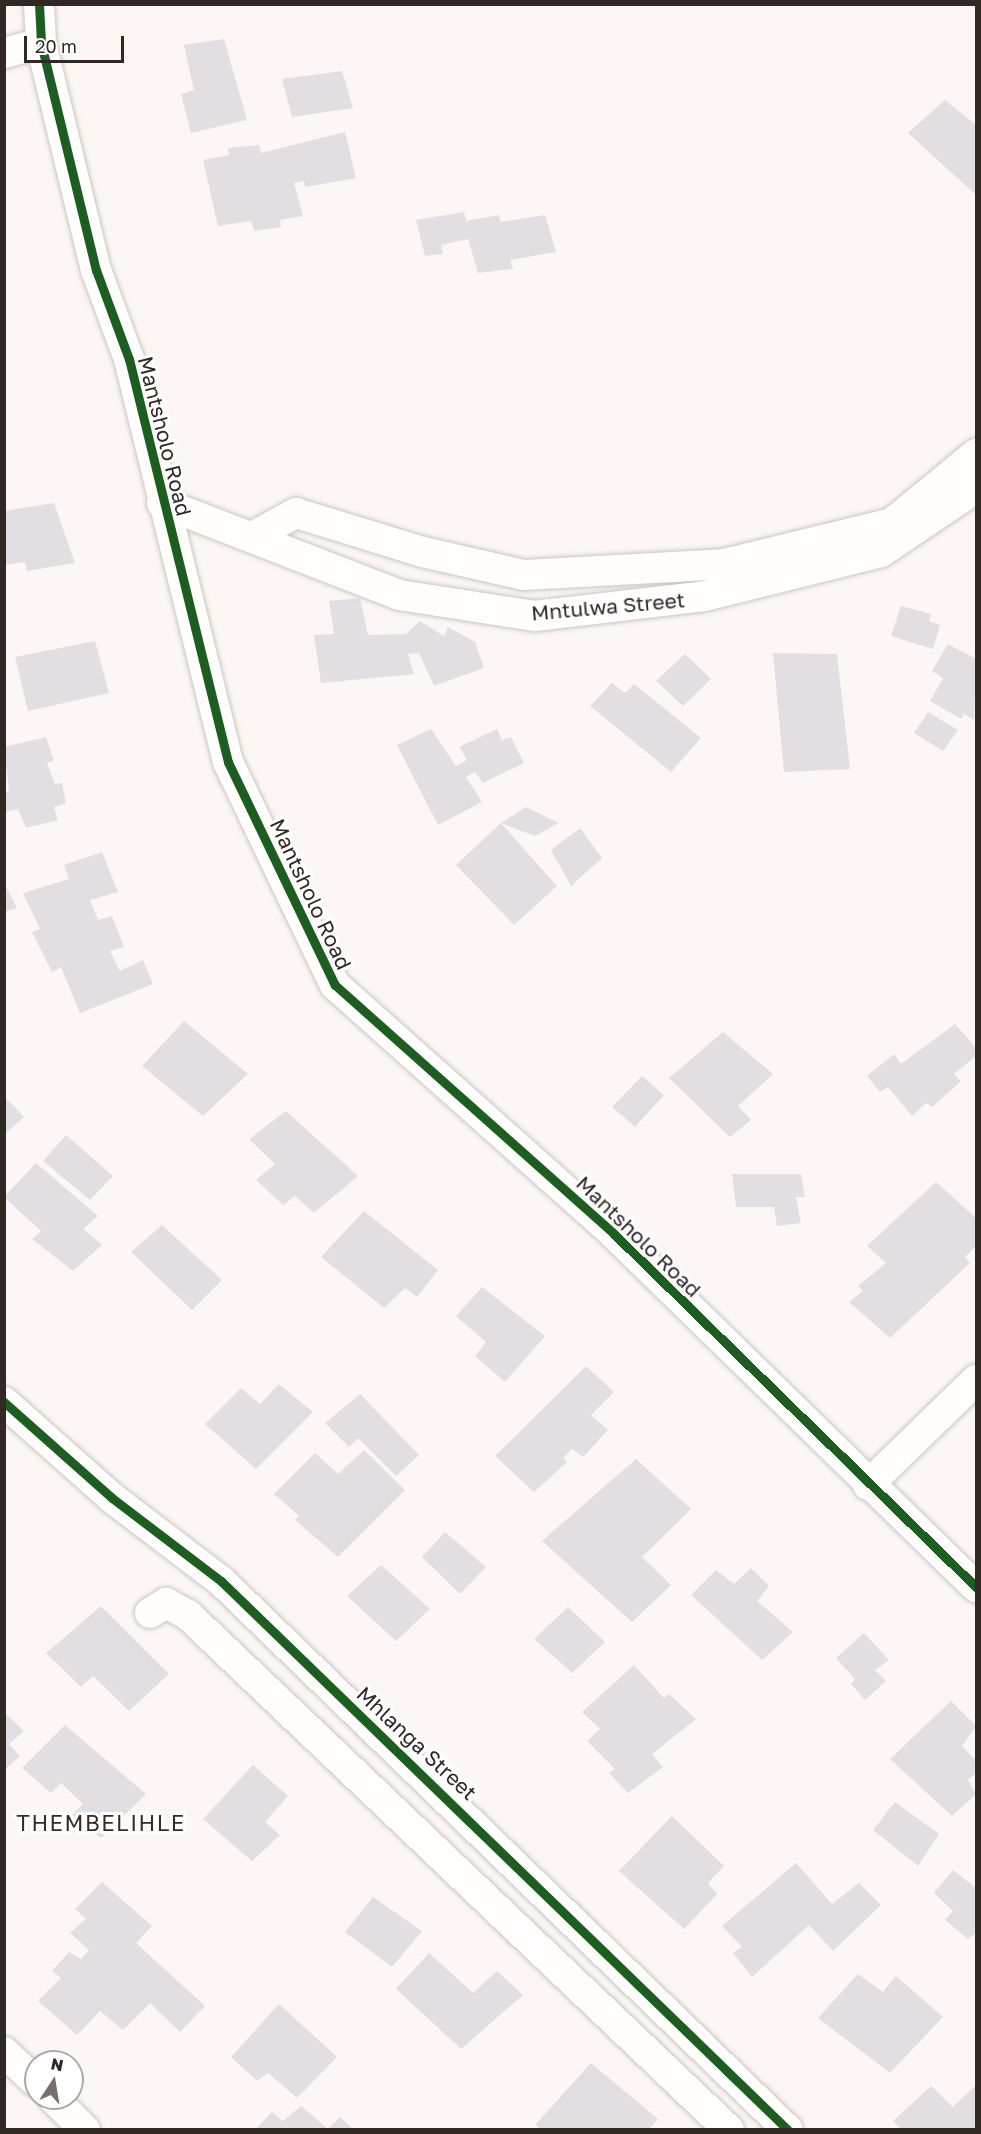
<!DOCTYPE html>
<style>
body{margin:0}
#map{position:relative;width:981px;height:2134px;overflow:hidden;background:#fcf7f4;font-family:"Golos Text",sans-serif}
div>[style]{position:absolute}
.building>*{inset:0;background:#e2dfe2}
.roads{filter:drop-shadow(0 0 2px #ccc6c2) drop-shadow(0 0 2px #ccc6c2)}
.street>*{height:30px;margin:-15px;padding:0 15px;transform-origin:15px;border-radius:15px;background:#fffefd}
.cycleway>*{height:9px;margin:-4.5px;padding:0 4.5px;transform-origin:4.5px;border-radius:4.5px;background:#1b5e20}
span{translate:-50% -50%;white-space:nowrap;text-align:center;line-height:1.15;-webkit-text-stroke:6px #fff;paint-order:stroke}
.street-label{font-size:21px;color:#312824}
.neighbourhood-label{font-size:22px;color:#3b2a22;letter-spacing:1.5px}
.frame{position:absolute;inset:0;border:6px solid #312824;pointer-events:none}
.north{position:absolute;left:24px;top:2050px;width:60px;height:60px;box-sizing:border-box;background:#fff;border:2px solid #ada9a7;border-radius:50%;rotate:12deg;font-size:16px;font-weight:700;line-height:24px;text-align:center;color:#312824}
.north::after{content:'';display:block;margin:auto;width:21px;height:27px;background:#78706d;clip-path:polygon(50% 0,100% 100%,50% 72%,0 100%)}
.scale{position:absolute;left:24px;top:36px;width:100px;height:27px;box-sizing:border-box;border:3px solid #312824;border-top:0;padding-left:8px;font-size:18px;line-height:21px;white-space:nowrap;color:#312824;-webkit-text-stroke:4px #fff;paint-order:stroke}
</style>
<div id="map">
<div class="building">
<div style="clip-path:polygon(224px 39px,247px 120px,191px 133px,181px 94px,194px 90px,184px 45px)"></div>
<div style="clip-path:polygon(342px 71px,353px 108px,292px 117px,282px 79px)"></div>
<div style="clip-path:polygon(945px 100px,976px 125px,976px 195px,908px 133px)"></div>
<div style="clip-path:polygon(345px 132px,356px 178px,305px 187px,304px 181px,294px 183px,303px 216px,280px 220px,281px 227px,254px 231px,251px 221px,218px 226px,203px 160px,229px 155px,228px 148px,259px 145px,261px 153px)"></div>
<div style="clip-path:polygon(464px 212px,466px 221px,499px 215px,500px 222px,545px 215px,556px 252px,510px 260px,513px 269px,478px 273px,468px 239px,441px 245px,443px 254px,425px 256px,416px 220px)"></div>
<div style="clip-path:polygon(54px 503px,75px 563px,27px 571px,25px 562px,4px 565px,4px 511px)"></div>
<div style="clip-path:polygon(360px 598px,368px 635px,406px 634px,420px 621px,444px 636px,448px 627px,475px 642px,484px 668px,434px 686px,419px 653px,408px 654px,414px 674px,321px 683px,314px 635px,334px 634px,329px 601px)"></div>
<div style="clip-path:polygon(901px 606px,931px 614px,929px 621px,940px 625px,933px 649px,891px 636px)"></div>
<div style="clip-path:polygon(95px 641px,109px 693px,28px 711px,15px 657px)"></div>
<div style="clip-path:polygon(948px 644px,976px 659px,974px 720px,964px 714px,961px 719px,930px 701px,943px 678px,932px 671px)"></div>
<div style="clip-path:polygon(773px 653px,837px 654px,850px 769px,784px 772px)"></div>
<div style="clip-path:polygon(685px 654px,711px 679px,683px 706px,656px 681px)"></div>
<div style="clip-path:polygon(612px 683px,625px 693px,634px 684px,701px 738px,671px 772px,590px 706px)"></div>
<div style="clip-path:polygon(928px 712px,958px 730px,943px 751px,914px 733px)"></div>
<div style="clip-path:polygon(431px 729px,456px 766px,467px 760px,459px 747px,497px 729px,502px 740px,511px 737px,524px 763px,483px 783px,475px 772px,466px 777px,482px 802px,438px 825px,397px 745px)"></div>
<div style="clip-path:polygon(46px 737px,54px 761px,47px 763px,55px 784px,62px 783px,66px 803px,54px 807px,58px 820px,26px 828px,18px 809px,6px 812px,4px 807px,4px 793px,9px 791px,4px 747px)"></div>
<div style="clip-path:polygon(526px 807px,559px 823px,535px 836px,501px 823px,557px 886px,514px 925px,456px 865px,501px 823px)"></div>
<div style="clip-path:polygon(580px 828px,602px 858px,571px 886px,551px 850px)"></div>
<div style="clip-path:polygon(102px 852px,118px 892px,90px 900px,98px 920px,112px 916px,124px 947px,110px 951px,120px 971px,143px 960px,153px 984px,80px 1013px,61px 967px,52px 972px,32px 932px,40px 929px,23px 893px,69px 879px,64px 865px)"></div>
<div style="clip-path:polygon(4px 883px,17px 908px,4px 912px)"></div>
<div style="clip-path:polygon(184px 1021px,248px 1074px,203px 1116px,142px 1066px)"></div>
<div style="clip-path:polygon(955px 1024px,976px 1048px,976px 1056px,954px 1074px,961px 1081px,932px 1107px,926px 1103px,912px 1116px,888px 1087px,880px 1092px,867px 1076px,894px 1054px,901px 1064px)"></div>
<div style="clip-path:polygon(723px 1032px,773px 1074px,738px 1106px,751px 1120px,730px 1137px,669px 1078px)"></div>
<div style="clip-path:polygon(642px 1076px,664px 1095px,635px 1127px,612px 1107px)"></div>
<div style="clip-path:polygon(4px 1096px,24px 1117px,4px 1135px)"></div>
<div style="clip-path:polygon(286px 1111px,358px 1176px,314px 1213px,295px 1196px,283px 1205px,256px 1180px,275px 1164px,249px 1139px)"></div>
<div style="clip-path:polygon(66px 1135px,113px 1176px,90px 1200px,43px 1161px)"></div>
<div style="clip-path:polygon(36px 1163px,98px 1216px,83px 1229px,102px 1245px,73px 1271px,32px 1239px,41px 1231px,4px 1197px)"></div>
<div style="clip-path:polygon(732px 1174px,801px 1174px,805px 1197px,796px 1197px,801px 1223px,777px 1226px,774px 1207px,736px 1207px)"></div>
<div style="clip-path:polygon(936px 1182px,976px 1218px,976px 1246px,965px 1257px,970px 1263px,890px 1338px,849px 1302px,863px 1291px,858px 1286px,886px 1263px,867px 1246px)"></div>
<div style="clip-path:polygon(364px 1211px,438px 1270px,417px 1297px,405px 1288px,384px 1308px,321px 1257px)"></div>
<div style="clip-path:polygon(162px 1225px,222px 1280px,192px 1310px,131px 1252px)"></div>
<div style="clip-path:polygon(482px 1287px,545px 1336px,505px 1382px,475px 1356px,486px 1342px,456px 1316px)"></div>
<div style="clip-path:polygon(586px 1366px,614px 1392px,591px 1415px,608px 1430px,583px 1457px,572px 1449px,563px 1458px,567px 1462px,534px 1492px,495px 1456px)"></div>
<div style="clip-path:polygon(279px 1384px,313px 1412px,256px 1469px,205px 1424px,241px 1388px,260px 1404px)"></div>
<div style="clip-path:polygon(360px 1394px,419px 1455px,396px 1476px,358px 1438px,349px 1447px,325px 1423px)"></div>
<div style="clip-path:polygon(364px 1450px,405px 1490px,338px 1557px,295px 1520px,299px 1516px,274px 1494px,315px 1453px,338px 1474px)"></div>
<div style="clip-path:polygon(636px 1459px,691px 1509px,642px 1557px,671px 1585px,632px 1622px,542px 1541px)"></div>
<div style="clip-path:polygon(445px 1532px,486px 1567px,460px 1594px,422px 1557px)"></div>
<div style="clip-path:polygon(381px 1565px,430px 1609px,396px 1641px,347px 1596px)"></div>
<div style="clip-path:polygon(751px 1568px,769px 1586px,757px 1601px,793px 1632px,762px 1660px,691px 1595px,716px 1570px,734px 1584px)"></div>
<div style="clip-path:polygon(101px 1606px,169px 1674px,129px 1711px,93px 1676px,81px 1687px,46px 1653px)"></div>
<div style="clip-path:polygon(568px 1607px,605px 1642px,572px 1673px,534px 1639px)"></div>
<div style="clip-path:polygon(864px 1633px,889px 1660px,875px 1670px,886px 1681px,865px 1700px,851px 1684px,855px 1679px,836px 1658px)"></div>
<div style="clip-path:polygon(634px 1665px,664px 1698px,669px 1694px,696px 1719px,652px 1754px,663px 1767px,628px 1793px,609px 1773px,615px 1769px,587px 1741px,600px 1729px,582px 1712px)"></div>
<div style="clip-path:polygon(951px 1701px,976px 1726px,962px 1746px,976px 1761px,976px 1773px,968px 1780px,976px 1794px,952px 1816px,890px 1759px)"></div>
<div style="clip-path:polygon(4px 1712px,24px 1731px,9px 1744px,20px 1756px,4px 1770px)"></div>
<div style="clip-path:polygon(65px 1725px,146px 1794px,101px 1838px,72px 1815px,83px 1804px,61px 1783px,51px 1793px,22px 1768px)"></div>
<div style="clip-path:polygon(253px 1765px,288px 1796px,265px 1822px,280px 1835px,252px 1861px,203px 1819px)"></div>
<div style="clip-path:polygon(895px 1802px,939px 1834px,918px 1866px,873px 1830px)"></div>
<div style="clip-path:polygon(672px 1816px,724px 1866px,708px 1883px,717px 1894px,684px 1929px,619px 1871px)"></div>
<div style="clip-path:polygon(796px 1863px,832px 1904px,859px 1883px,881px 1905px,833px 1951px,809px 1925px,752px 1977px,733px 1953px,742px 1947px,722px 1926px)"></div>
<div style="clip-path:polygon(953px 1870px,976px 1888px,976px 1933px,968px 1939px,945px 1920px,953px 1911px,934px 1893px)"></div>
<div style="clip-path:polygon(102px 1882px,152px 1926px,136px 1943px,205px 2006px,180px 2032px,150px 2003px,123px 2030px,100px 2011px,77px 2035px,38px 2001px,61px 1978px,52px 1971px,69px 1952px,81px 1959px,89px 1950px,70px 1933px,86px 1919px,75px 1909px)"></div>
<div style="clip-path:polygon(373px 1897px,422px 1931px,392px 1967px,345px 1932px)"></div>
<div style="clip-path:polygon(429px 1953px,473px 1993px,497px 1971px,523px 1995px,461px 2049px,396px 1989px)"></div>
<div style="clip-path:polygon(858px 1974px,883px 1992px,896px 1976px,943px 2017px,890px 2073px,818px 2018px)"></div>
<div style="clip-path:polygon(279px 2004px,337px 2057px,297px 2098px,268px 2073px,257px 2081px,231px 2057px)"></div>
<div style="clip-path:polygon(591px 2063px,658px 2119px,648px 2130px,541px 2130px,535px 2125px)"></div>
<div style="clip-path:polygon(976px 2085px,976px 2130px,902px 2130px,893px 2121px,931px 2086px,953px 2107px)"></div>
<div style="clip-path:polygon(301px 2106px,328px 2129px,340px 2117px,354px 2130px,255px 2130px,272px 2112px,283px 2121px)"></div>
</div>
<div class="roads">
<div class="street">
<div style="left:39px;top:4px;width:39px;rotate:87deg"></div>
<div style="left:41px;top:43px;width:234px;rotate:76.4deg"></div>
<div style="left:96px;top:270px;width:95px;rotate:69.7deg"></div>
<div style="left:129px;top:359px;width:415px;rotate:76.2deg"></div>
<div style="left:228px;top:762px;width:247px;rotate:64.4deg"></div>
<div style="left:335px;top:985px;width:374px;rotate:41.7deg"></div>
<div style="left:614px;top:1234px;width:506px;rotate:44.28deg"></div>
<div style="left:4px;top:53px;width:38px;rotate:-15deg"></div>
<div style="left:162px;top:503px;width:254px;rotate:21.2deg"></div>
<div style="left:399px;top:595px;width:138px;rotate:8.8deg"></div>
<div style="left:535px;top:616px;width:171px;rotate:-6.7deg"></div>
<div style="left:705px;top:596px;width:181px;rotate:-14deg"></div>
<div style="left:881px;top:552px;width:115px;rotate:-34deg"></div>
<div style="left:254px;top:536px;width:48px;rotate:-28.7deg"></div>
<div style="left:296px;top:513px;width:133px;rotate:17.1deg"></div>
<div style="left:423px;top:552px;width:104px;rotate:12.8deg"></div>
<div style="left:524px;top:575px;width:200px;rotate:-3.1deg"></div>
<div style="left:724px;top:564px;width:173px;rotate:-13.7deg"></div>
<div style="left:892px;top:523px;width:109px;rotate:-39.4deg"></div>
<div style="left:4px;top:1402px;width:144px;rotate:41.6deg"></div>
<div style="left:112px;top:1498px;width:137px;rotate:37.3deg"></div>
<div style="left:221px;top:1581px;width:789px;rotate:44.08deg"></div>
<div style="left:868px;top:1485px;width:151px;rotate:-44.2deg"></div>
<div style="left:150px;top:1613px;width:19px;rotate:-32deg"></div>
<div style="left:166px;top:1603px;width:25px;rotate:29deg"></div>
<div style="left:188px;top:1615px;width:747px;rotate:43.59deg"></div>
<div style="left:4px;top:2052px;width:44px;rotate:43.2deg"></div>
<div style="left:53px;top:2098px;width:45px;rotate:45deg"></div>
</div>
</div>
<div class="cycleway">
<div style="left:39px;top:4px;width:39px;rotate:87deg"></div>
<div style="left:41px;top:43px;width:234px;rotate:76.4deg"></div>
<div style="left:96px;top:270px;width:95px;rotate:69.7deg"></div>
<div style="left:129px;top:359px;width:415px;rotate:76.2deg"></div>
<div style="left:228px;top:762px;width:247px;rotate:64.4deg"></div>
<div style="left:335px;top:985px;width:374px;rotate:41.7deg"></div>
<div style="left:614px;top:1234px;width:506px;rotate:44.28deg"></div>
<div style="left:4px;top:1402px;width:144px;rotate:41.6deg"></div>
<div style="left:112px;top:1498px;width:137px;rotate:37.3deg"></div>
<div style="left:221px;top:1581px;width:789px;rotate:44.08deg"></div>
</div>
<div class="street-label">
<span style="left:165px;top:436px;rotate:76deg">Mantsholo Road</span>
<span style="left:608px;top:606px;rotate:-5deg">Mntulwa Street</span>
<span style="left:311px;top:894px;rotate:65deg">Mantsholo Road</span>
<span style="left:639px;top:1236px;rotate:44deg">Mantsholo Road</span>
<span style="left:417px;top:1743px;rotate:43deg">Mhlanga Street</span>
</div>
<div class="neighbourhood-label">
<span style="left:101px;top:1823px">THEMBELIHLE</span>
</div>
<div class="frame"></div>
<div class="north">N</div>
<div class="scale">20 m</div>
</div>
